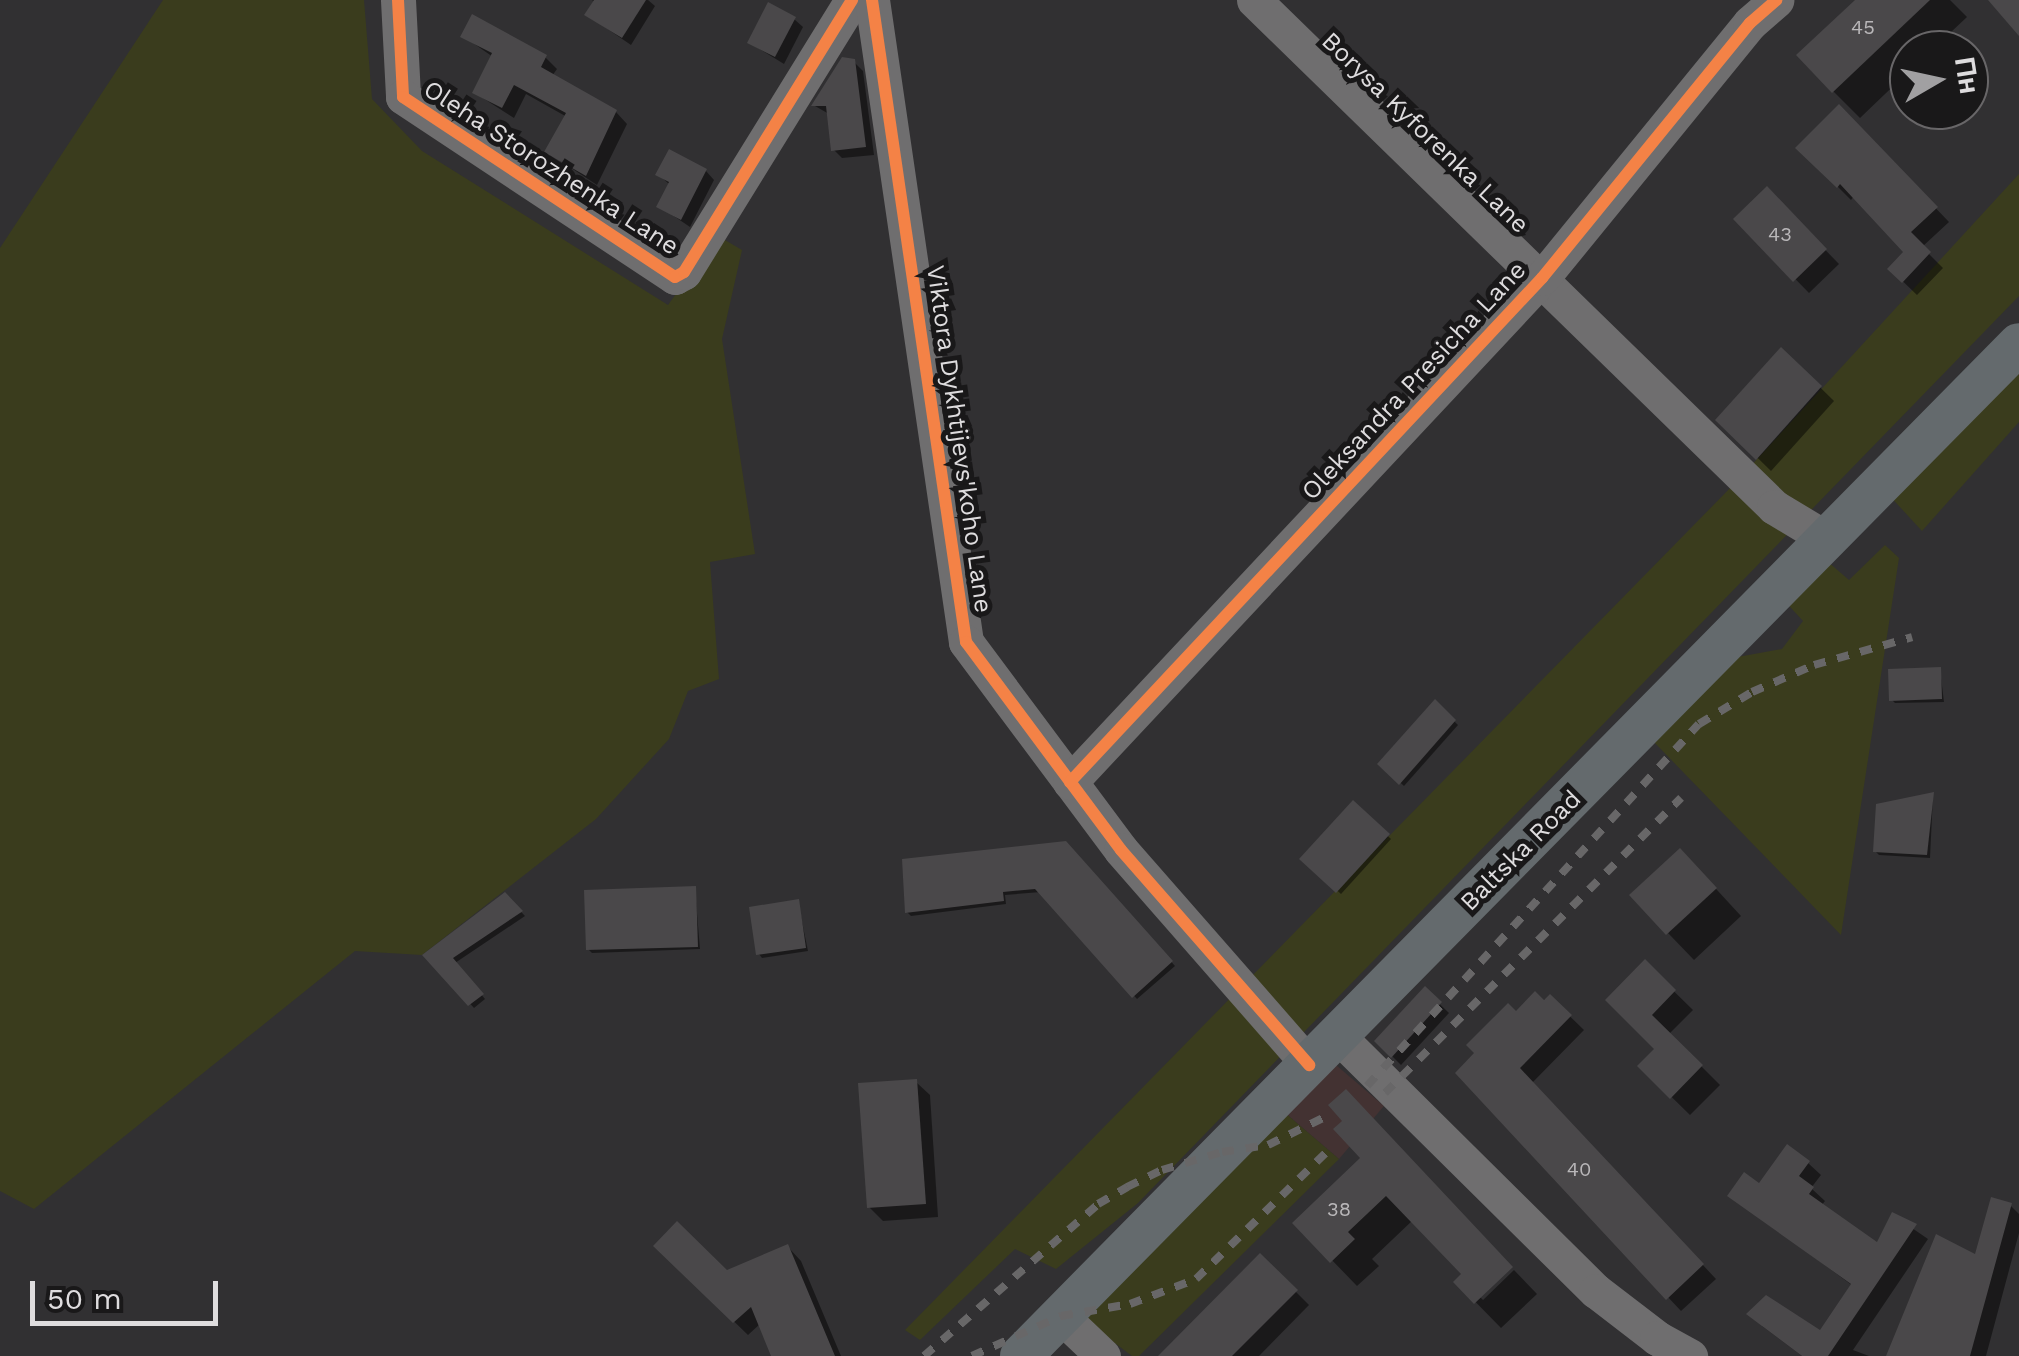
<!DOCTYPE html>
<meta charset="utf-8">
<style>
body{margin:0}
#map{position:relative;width:2019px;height:1356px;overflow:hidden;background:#313032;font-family:"Work Sans",sans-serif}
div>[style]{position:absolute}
.commercial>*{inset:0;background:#433232}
.green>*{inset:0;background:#3a3c1d}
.shadow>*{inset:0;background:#0007}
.building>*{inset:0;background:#4a484a}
.minor>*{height:35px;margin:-17.5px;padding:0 17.5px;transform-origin:17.5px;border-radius:17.5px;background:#6f6e6f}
.major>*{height:42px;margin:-21px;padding:0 21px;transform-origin:21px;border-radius:21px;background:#646a6d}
.rail>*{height:8px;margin-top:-4px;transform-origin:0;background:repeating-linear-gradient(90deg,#686768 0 12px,transparent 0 24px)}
.cycleway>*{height:12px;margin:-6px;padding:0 6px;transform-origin:6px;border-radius:6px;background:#f48246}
span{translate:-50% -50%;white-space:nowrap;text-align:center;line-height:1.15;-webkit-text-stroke:10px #191819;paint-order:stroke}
.number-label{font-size:20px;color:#b9b7b9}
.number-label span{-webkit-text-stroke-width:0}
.street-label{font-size:25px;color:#dedcde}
.north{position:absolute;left:1889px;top:30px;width:100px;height:100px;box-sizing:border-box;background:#191819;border:2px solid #686668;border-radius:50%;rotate:81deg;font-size:28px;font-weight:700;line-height:40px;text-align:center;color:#dedcde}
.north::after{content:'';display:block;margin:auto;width:35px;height:45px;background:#a1a0a2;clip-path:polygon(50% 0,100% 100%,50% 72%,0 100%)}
.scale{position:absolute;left:30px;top:1281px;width:188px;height:45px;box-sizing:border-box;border:5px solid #dedcde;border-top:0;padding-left:12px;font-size:30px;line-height:35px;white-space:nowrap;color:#dedcde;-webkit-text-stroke:8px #191819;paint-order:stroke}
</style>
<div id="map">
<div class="commercial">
<div style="clip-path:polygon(1329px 1059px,1384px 1106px,1339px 1159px,1284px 1112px)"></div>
</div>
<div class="green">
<div style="clip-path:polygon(163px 0,364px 0,372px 99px,422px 151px,668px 305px,718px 236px,742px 250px,722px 339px,755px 554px,710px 562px,719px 679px,688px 691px,669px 739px,596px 819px,422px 955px,355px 951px,34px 1209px,0 1191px,0 248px)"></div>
<div style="clip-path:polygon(2019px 174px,2019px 296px,1138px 1203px,1056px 1269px,1015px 1249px,920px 1340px,905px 1330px,1737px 481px)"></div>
<div style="clip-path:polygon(2019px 359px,2019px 422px,1922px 531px,1887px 493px)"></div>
<div style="clip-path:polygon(1885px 545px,1899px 558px,1841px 935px,1652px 740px,1727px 659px,1782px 649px,1803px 621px,1781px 597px,1820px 555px,1849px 580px)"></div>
<div style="clip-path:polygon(1284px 1112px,1339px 1159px,1139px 1356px,1132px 1356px,1080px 1317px)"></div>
</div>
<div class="shadow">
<div style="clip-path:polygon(592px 0,648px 0,655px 6px,631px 45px,587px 15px,595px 2px)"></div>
<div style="clip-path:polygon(1858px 0,1950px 0,1967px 17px,1932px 50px,1909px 50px,1909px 71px,1860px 118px,1833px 91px)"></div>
<div style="clip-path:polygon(794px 19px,803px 27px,784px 64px,750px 43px)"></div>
<div style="clip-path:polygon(463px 36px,545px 57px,557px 69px,552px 76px,616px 112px,627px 124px,597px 185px,547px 152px,567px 117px,526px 94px,514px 118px,475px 93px,493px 57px)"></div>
<div style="clip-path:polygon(854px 62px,863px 71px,874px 155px,842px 158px,834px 150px,829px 114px,815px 106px)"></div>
<div style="clip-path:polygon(1839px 107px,1949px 222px,1922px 247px,1943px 268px,1917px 295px,1890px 269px,1906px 252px,1854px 196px,1851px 200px,1799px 148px)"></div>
<div style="clip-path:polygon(706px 171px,714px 180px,690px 227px,659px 206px,670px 185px,658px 174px)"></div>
<div style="clip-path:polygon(1767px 190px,1839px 264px,1809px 293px,1737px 219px)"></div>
<div style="clip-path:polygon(1782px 350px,1834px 401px,1771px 471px,1719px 420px)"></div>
<div style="clip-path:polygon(1940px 669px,1944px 702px,1895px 703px,1892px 700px)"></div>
<div style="clip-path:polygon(1435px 703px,1458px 725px,1404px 786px,1380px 764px)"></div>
<div style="clip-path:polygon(1933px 795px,1930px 858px,1879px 855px,1875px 851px)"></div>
<div style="clip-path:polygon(1353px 804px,1391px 839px,1341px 894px,1303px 859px)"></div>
<div style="clip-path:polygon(1066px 844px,1175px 966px,1137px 999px,1041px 892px,1005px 895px,1006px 904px,911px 916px,907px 912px)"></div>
<div style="clip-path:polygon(1706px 878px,1741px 916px,1694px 960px,1668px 933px)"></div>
<div style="clip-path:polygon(695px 889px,700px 949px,592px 953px,588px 949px)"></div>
<div style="clip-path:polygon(505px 895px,525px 916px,455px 963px,485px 999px,474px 1008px,426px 955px)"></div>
<div style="clip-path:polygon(798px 902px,808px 951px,762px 958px,759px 954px)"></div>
<div style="clip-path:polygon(1645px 963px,1693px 1010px,1669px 1034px,1720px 1085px,1690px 1115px,1640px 1066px,1658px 1049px,1609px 1000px)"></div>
<div style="clip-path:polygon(1425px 990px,1449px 1013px,1401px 1065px,1377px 1041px)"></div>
<div style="clip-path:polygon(1550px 997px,1584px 1030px,1532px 1083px,1716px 1279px,1681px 1311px,1458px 1073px,1516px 1014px)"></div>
<div style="clip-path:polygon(916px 1082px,930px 1095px,938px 1217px,883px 1221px,869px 1207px)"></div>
<div style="clip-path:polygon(1346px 1093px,1510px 1266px,1479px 1296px,1483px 1300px,1514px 1270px,1537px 1294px,1501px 1328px,1456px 1282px,1464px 1274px,1413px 1220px,1372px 1259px,1379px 1266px,1357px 1286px,1296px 1223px,1364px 1159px,1337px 1129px,1345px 1122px,1331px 1105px)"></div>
<div style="clip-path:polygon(1808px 1163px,1821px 1175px,1811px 1188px,1825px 1201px,1821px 1206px,1877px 1246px,1893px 1215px,1928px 1239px,1853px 1350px,1869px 1356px,1802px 1356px,1762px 1326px,1821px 1333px,1853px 1286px,1730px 1195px)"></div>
<div style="clip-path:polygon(2010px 1205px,2019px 1214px,2019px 1233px,1986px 1356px,1888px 1356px,1977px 1258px)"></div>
<div style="clip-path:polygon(656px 1246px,727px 1273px,788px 1247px,801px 1261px,841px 1356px,774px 1356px,760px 1324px,748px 1335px)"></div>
<div style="clip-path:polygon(1260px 1256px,1309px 1305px,1259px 1356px,1162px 1356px)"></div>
</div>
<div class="building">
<div style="clip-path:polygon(594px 0,646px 0,622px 38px,584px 15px)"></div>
<div style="clip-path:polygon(1855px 0,1930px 0,1832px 93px,1796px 55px)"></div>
<div style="clip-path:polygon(1988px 0,2019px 0,2019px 36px)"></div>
<div style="clip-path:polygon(768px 2px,796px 17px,775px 57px,747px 43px)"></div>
<div style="clip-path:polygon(472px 14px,547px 55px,541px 67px,617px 110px,586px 176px,544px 152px,566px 113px,514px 85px,502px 108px,472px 93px,492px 53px,460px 37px)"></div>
<div style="clip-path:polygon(842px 57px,855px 59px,866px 147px,831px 151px,826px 106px,811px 106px)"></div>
<div style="clip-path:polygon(1839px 104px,1938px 207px,1911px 232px,1931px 252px,1902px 283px,1887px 269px,1903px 252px,1840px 184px,1837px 188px,1795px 148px)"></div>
<div style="clip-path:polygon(669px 149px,707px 169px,681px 220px,656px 207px,669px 182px,655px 175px)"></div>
<div style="clip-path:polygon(1767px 186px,1827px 249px,1793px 282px,1733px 219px)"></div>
<div style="clip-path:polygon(1781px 347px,1822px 386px,1756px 460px,1715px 420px)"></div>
<div style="clip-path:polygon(1941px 667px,1942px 699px,1889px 701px,1888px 669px)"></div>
<div style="clip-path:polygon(1435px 699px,1456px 720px,1399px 785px,1377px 764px)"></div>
<div style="clip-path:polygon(1934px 792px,1927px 855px,1873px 852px,1876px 804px)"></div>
<div style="clip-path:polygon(1353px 800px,1390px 834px,1336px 893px,1299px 859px)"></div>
<div style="clip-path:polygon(1066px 841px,1173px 961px,1132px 998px,1035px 889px,1003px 892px,1004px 901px,905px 913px,902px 859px)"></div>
<div style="clip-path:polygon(1680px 848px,1717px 888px,1666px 935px,1629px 895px)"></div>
<div style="clip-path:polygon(696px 886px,698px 947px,586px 950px,584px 890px)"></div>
<div style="clip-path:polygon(505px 892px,523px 911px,453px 958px,484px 994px,468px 1006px,422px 955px)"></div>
<div style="clip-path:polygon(799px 899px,806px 948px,756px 955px,749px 907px)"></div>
<div style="clip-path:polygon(1645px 959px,1676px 990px,1652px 1015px,1703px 1065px,1670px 1099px,1637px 1066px,1654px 1049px,1605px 1000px)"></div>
<div style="clip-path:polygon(1425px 986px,1442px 1002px,1391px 1058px,1374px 1041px)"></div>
<div style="clip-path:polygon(1535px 991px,1544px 1000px,1550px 994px,1572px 1015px,1520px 1068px,1704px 1264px,1666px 1300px,1455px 1073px,1474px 1053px,1466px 1045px,1508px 1003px,1516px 1011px)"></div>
<div style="clip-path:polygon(917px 1079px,926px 1204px,867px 1208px,858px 1083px)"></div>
<div style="clip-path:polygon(1346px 1089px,1513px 1267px,1474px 1304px,1453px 1282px,1461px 1274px,1386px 1196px,1348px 1232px,1355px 1239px,1330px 1263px,1292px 1223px,1360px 1158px,1333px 1129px,1342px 1121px,1328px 1105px)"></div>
<div style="clip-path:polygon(1787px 1144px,1810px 1161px,1799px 1176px,1814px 1187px,1809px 1194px,1877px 1242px,1892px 1212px,1917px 1224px,1828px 1356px,1802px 1356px,1746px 1314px,1766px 1295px,1820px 1330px,1851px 1284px,1727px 1196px,1744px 1172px,1759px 1183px)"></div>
<div style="clip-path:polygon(1991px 1197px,2012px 1203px,1970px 1356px,1886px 1356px,1936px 1234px,1975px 1254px)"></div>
<div style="clip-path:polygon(677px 1221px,727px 1270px,788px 1244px,835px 1356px,771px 1356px,751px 1307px,733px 1323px,653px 1246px)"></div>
<div style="clip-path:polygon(1260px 1253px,1298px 1290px,1232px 1356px,1158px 1356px)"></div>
</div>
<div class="minor">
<div style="left:398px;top:0;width:97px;rotate:87deg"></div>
<div style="left:403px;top:97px;width:326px;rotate:33.5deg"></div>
<div style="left:675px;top:277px;width:10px;rotate:-29deg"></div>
<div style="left:684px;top:272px;width:320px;rotate:-58.3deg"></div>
<div style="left:872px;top:0;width:649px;rotate:81.67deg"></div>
<div style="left:966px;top:642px;width:259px;rotate:53.3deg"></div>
<div style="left:1121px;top:850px;width:286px;rotate:48.8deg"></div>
<div style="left:1254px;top:0;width:726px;rotate:44.27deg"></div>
<div style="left:1774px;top:507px;width:64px;rotate:31deg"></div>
<div style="left:1070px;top:782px;width:691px;rotate:-46.88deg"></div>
<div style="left:1542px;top:278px;width:329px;rotate:-50.8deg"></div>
<div style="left:1750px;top:23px;width:35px;rotate:-41deg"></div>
<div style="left:1338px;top:1036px;width:363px;rotate:44.7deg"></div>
<div style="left:1596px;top:1291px;width:77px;rotate:37.6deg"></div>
<div style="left:1657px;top:1338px;width:38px;rotate:29deg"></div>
<div style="left:1061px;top:1316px;width:58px;rotate:43.6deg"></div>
</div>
<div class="major">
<div style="left:1021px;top:1356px;width:1421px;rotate:-45.4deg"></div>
</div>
<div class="rail">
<div style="left:1367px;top:1086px;width:491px;rotate:-47.5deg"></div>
<div style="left:1699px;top:724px;width:62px;rotate:-31.1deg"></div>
<div style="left:1752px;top:692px;width:68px;rotate:-23.5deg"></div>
<div style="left:1814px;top:665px;width:102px;rotate:-15.9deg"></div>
<div style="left:1385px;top:1093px;width:418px;rotate:-44.9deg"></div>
<div style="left:924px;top:1356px;width:231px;rotate:-41.1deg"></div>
<div style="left:1098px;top:1204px;width:34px;rotate:-30deg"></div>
<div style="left:1127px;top:1187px;width:39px;rotate:-26deg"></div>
<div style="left:1162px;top:1170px;width:63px;rotate:-16.7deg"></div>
<div style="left:1222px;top:1152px;width:47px;rotate:-8.7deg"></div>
<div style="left:1268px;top:1145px;width:70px;rotate:-26.2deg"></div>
<div style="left:972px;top:1356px;width:98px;rotate:-24.2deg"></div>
<div style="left:1061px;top:1316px;width:70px;rotate:-9.9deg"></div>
<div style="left:1130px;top:1304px;width:71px;rotate:-20.7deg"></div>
<div style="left:1196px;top:1279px;width:191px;rotate:-44.2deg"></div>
</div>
<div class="cycleway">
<div style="left:398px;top:0;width:97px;rotate:87deg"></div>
<div style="left:403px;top:97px;width:326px;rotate:33.5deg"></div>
<div style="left:675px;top:277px;width:10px;rotate:-29deg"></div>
<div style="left:684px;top:272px;width:320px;rotate:-58.3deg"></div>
<div style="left:872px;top:0;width:649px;rotate:81.67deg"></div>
<div style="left:966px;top:642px;width:259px;rotate:53.3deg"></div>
<div style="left:1121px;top:850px;width:286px;rotate:48.8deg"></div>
<div style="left:1070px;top:782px;width:691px;rotate:-46.88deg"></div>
<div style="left:1542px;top:278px;width:329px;rotate:-50.8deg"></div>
<div style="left:1750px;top:23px;width:35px;rotate:-41deg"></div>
</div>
<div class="number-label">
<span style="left:1863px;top:27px">45</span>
<span style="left:1780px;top:234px">43</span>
<span style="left:1579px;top:1169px">40</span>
<span style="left:1339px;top:1209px">38</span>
</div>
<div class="street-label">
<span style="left:1425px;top:133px;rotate:44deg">Borysa Kyforenka Lane</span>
<span style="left:551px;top:168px;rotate:33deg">Oleha Storozhenka Lane</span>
<span style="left:1414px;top:381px;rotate:-47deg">Oleksandra Presicha Lane</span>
<span style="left:959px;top:439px;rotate:82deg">Viktora Dykhtijevs'koho Lane</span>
<span style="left:1521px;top:851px;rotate:-45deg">Baltska Road</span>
</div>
<div class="north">Пн</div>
<div class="scale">50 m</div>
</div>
